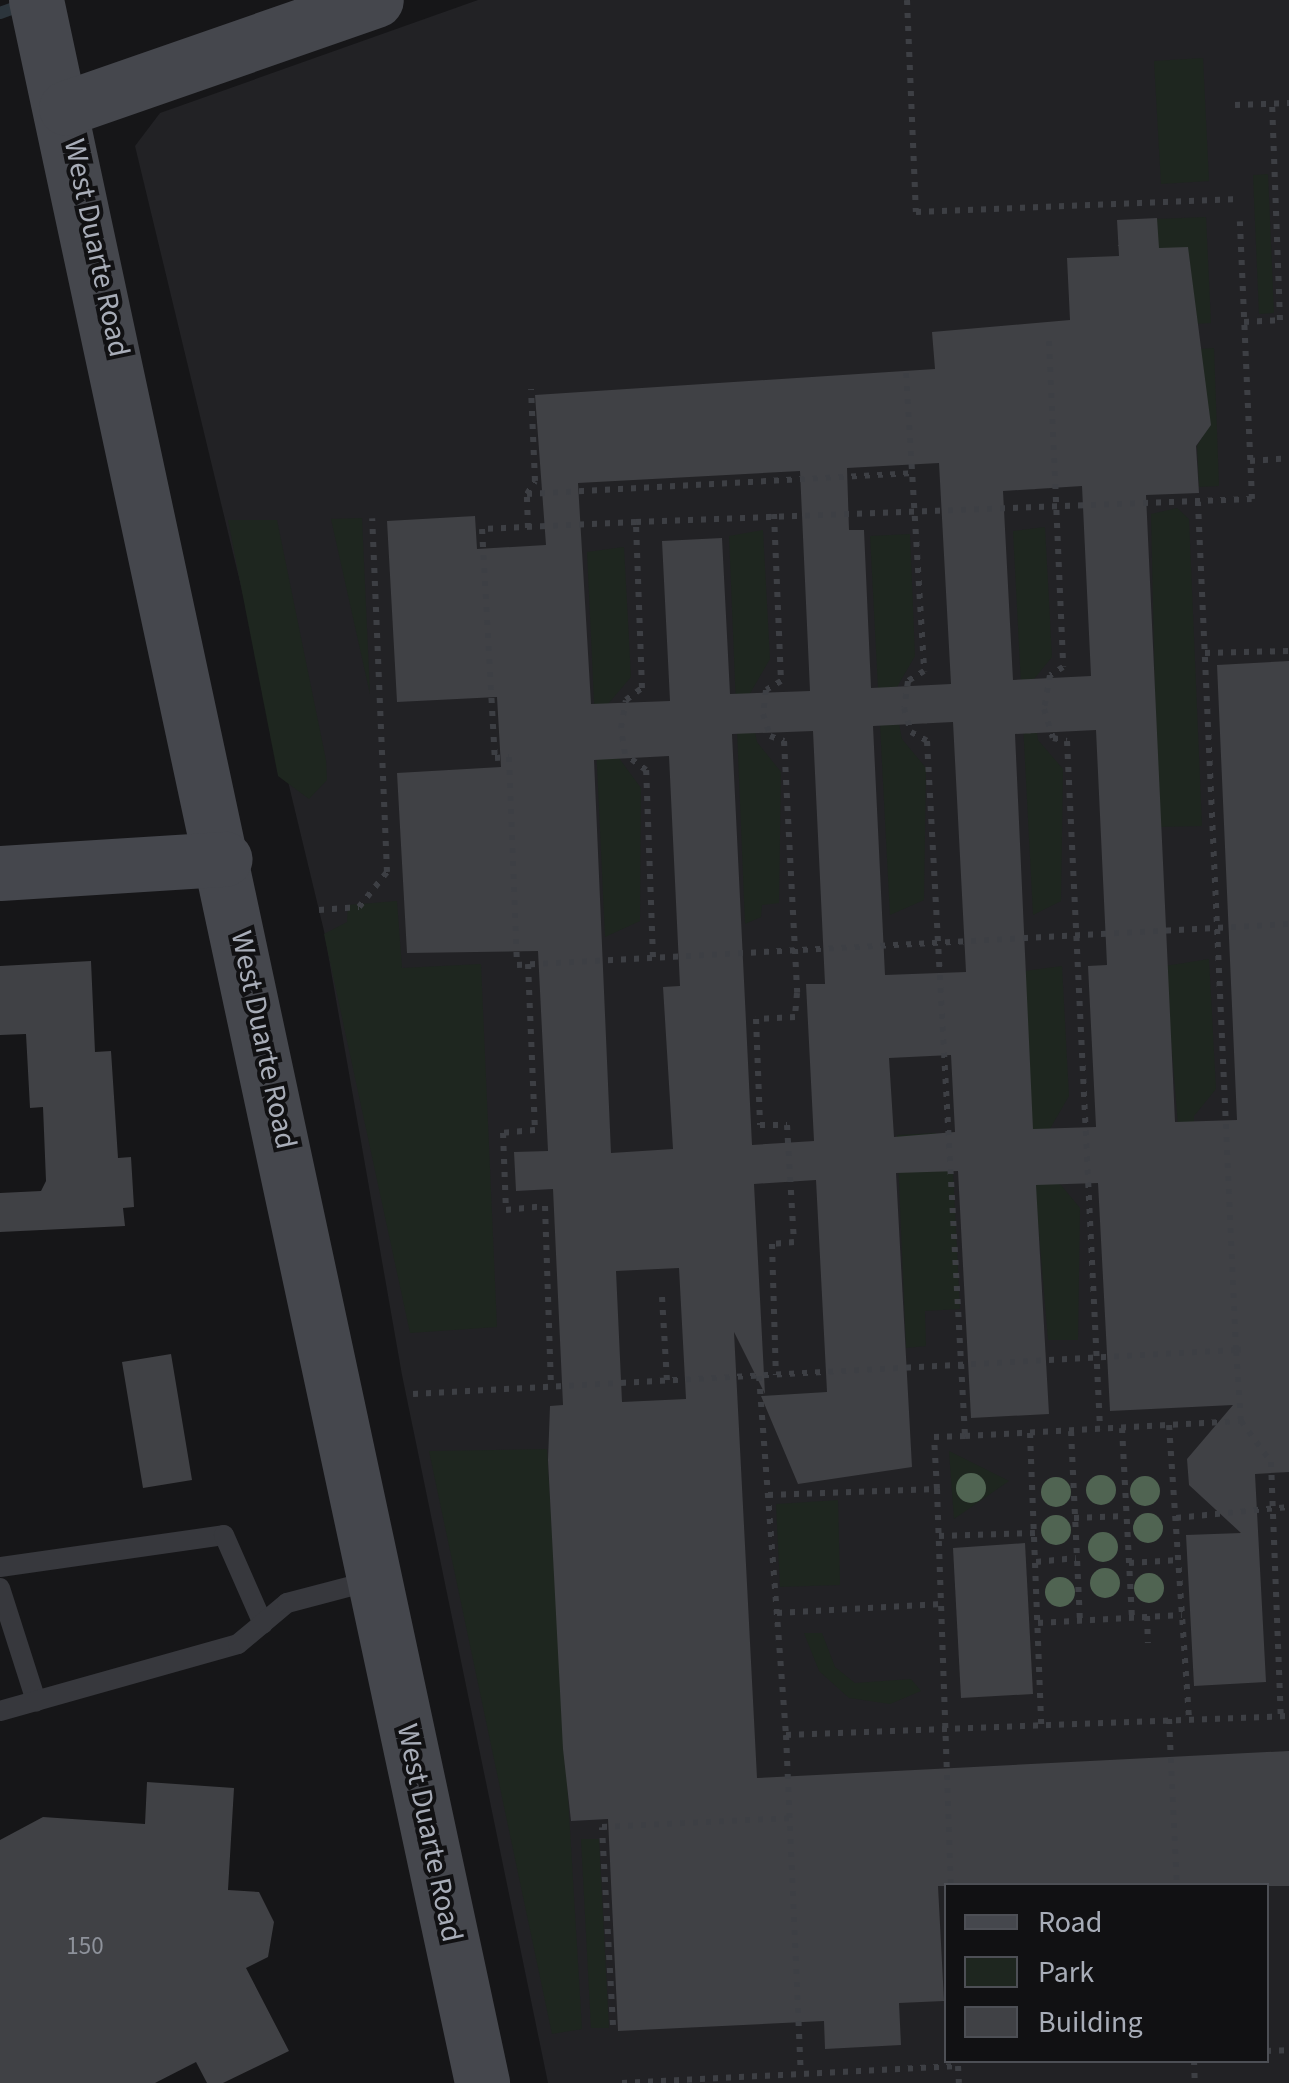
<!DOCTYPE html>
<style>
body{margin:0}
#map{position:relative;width:1289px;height:2083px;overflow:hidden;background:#161618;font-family:"Source Sans 3",sans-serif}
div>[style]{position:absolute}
.built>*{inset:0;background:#222225}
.green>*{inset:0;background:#1e261f}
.stream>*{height:12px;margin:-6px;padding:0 6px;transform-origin:6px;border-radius:6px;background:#2c353c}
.building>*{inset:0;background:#404145}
.path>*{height:6px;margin-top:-3px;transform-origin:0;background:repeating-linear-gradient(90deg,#3d3f44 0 5px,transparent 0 13px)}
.lane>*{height:20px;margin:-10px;padding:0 10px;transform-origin:10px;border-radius:10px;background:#37383d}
.secondary>*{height:55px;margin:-27.5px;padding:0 27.5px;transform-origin:27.5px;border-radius:27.5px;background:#45474d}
.trees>*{width:30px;height:30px;margin:-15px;border-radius:50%;background:#506452}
span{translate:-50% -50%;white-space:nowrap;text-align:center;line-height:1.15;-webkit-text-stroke:8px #111113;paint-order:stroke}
.number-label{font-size:25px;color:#8e929b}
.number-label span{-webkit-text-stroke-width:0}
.street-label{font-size:30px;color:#a8adb8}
.legend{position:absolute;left:944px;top:1883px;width:325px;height:180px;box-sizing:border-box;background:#111113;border:2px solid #4d4f55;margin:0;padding:12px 18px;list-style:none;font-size:30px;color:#a8adb8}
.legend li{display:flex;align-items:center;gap:20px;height:50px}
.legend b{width:50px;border:2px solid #4d4f55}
</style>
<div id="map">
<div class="built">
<div style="clip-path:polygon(evenodd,478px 0,1289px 0,1289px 2083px,548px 2083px,402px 1375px,324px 931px,135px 146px,160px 113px,478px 0,946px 1886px,1266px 1886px,1266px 2060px,946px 2060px,946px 1886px)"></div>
</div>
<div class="green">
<div style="clip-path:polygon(1203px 58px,1209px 181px,1161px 184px,1154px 61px)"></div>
<div style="clip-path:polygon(1268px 174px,1274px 313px,1259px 314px,1253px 175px)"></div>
<div style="clip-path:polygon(1206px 217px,1211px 323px,1192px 324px,1158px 249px,1157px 219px)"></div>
<div style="clip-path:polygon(1214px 348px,1219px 486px,1199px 487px,1197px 446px,1210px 424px,1200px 349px)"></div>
<div style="clip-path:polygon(1177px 508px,1189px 519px,1202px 826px,1158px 827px,1151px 514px)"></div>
<div style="clip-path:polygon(362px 518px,370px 694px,331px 519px)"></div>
<div style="clip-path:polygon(228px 520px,277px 520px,326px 760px,327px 780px,309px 799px,278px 776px)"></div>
<div style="clip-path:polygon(1045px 527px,1052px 657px,1030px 684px,1038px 740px,1063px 769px,1061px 901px,1033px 915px,1013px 531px)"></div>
<div style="clip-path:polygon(763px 530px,770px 659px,748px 697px,757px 742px,781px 772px,779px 903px,762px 905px,761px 917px,745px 924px,729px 536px)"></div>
<div style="clip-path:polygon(910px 534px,915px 656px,893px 694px,902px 739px,926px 768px,924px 900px,890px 915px,870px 536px)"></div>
<div style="clip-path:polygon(624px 547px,631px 677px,608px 704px,613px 750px,641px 788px,640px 921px,605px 937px,587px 552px)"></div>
<div style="clip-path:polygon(397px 901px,402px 968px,481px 964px,497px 1327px,410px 1333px,324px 934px,347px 922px,348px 905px)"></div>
<div style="clip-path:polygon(1209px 959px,1216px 1089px,1194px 1116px,1195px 1333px,1165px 966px)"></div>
<div style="clip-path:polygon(1062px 966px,1069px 1096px,1047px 1134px,1056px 1179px,1080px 1208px,1078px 1340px,1048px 1340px,1017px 972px)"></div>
<div style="clip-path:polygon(936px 1133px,938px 1171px,953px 1171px,960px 1309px,925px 1311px,926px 1346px,906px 1348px,897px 1135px)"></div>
<div style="clip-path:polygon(547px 1449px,582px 2029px,552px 2034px,429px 1451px)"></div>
<div style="clip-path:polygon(949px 1451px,1009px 1481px,954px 1519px)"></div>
<div style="clip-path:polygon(838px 1500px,840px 1585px,780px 1587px,776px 1504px)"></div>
<div style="clip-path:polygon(804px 1633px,822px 1633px,835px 1667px,855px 1683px,911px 1679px,921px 1691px,890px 1704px,849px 1698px,819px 1671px)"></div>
<div style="clip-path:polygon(581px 1839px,599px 1839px,609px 2028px,591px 2028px)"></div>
</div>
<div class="stream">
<div style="left:0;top:13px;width:27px;rotate:-20deg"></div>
</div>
<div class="building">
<div style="clip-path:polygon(evenodd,1157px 218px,1159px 248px,1188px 247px,1211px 425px,1196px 446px,1199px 493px,1146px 495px,1175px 1122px,1237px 1120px,1217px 665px,1289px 661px,1289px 1472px,1255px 1474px,1266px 1682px,1194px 1686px,1186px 1535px,1241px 1533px,1189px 1485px,1187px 1459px,1233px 1405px,1110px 1411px,1098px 1183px,1036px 1185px,1049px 1414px,971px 1418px,958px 1171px,896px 1173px,912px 1467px,798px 1484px,761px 1396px,827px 1392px,816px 1180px,754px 1184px,765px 1394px,734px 1332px,757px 1778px,1289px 1751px,1289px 1886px,938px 1886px,944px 2001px,899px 2003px,901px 2045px,825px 2049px,824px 2021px,618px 2031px,608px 1819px,571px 1821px,563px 1749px,548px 1460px,550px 1406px,563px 1405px,553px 1189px,516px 1191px,514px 1152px,548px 1151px,538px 951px,407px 953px,397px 773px,501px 767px,497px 697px,397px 702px,387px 521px,475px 516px,477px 549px,546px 545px,535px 395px,935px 369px,932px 332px,1070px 320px,1067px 258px,1119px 256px,1117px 220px,1157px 218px,939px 463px,951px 684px,871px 688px,864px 530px,849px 530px,847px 468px,939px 463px,1157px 218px,800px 471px,810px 691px,730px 694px,722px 538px,662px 541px,670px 701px,591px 704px,578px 483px,800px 471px,1157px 218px,1082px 486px,1091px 676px,1013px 680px,1003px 491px,1082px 486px,1157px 218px,953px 722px,966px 972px,885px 975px,873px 726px,953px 722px,1157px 218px,1096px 730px,1107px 965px,1088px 966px,1096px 1127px,1033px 1129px,1015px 734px,1096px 730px,1157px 218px,813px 731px,825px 984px,806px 984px,814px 1141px,752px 1145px,732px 734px,813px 731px,1157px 218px,669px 756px,680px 986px,663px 987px,673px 1149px,611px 1153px,594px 760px,669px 756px,1157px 218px,951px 1055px,955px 1132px,894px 1137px,889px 1058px,951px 1055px,1157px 218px,679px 1268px,686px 1399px,622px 1402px,616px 1271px,679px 1268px)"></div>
<div style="clip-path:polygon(91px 961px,95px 1052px,111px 1051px,118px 1158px,131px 1157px,134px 1207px,123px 1208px,125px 1226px,0 1232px,0 1193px,41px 1191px,46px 1181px,43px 1107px,30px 1108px,26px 1034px,0 1035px,0 966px)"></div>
<div style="clip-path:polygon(171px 1354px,192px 1480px,143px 1488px,122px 1362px)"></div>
<div style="clip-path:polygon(1025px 1543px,1033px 1694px,961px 1698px,953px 1548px)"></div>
<div style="clip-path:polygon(147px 1782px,234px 1788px,228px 1890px,259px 1892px,274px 1922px,268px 1957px,246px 1968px,289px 2051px,223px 2083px,207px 2083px,196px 2062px,155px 2083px,0 2083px,0 1840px,43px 1817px,145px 1824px)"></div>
</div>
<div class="path">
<div style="left:907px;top:0;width:212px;rotate:87.6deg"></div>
<div style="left:916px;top:212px;width:323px;rotate:-2.3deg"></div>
<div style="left:1235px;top:105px;width:54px;rotate:-2.1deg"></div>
<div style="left:1244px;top:322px;width:36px;rotate:-3deg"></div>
<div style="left:1280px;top:320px;width:216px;rotate:-92.1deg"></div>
<div style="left:1049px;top:341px;width:326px;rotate:87.5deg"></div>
<div style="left:1063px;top:667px;width:15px;rotate:148deg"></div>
<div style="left:1050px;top:675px;width:35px;rotate:100deg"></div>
<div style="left:1044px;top:709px;width:30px;rotate:73deg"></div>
<div style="left:1053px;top:738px;width:14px;rotate:12deg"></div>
<div style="left:1067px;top:741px;width:689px;rotate:87.25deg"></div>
<div style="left:906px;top:373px;width:299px;rotate:86.5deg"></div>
<div style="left:924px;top:671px;width:19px;rotate:148deg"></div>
<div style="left:908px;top:681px;width:27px;rotate:98deg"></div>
<div style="left:904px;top:708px;width:25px;rotate:74deg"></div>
<div style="left:911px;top:732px;width:18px;rotate:29deg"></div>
<div style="left:927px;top:741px;width:696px;rotate:86.87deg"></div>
<div style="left:965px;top:1436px;width:276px;rotate:-3.1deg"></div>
<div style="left:1241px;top:1421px;width:71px;rotate:-94deg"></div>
<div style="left:1236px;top:1350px;width:12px;rotate:-5deg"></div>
<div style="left:1250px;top:461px;width:39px;rotate:-4deg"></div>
<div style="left:527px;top:494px;width:15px;rotate:-58deg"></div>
<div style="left:535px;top:481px;width:92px;rotate:-92.5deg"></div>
<div style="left:774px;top:514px;width:167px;rotate:87.6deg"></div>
<div style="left:781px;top:681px;width:17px;rotate:149deg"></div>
<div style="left:766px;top:690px;width:24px;rotate:97deg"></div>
<div style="left:763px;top:714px;width:23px;rotate:72deg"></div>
<div style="left:770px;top:736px;width:15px;rotate:20deg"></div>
<div style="left:784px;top:741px;width:252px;rotate:87deg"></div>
<div style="left:797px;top:993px;width:24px;rotate:95deg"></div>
<div style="left:795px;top:1017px;width:39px;rotate:177deg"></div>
<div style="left:756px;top:1019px;width:106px;rotate:87.8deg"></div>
<div style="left:760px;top:1125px;width:27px"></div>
<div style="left:787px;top:1125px;width:117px;rotate:86.6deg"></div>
<div style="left:794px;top:1242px;width:22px;rotate:175deg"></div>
<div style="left:772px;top:1244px;width:131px;rotate:88.3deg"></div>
<div style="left:636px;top:522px;width:154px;rotate:177.4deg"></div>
<div style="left:482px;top:529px;width:229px;rotate:86.8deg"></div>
<div style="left:495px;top:758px;width:14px;rotate:-4deg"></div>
<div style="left:509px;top:757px;width:208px;rotate:87.8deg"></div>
<div style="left:517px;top:965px;width:773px;rotate:-3.04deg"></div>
<div style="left:528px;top:528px;width:34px;rotate:-92deg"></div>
<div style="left:527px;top:494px;width:386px;rotate:-3.1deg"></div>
<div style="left:1205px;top:653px;width:84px;rotate:-1.4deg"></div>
<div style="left:319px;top:910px;width:40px;rotate:-4.3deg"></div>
<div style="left:359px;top:907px;width:45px;rotate:-51.3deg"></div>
<div style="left:387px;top:872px;width:354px;rotate:-92.4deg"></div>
<div style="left:653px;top:957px;width:187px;rotate:-92.1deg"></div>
<div style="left:646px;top:770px;width:26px;rotate:-143deg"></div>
<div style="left:625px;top:754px;width:26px;rotate:-99deg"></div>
<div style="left:621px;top:728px;width:28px;rotate:-80deg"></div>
<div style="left:626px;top:700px;width:20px;rotate:-37deg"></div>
<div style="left:642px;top:688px;width:166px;rotate:-92.1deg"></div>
<div style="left:636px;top:522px;width:616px;rotate:-2.14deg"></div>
<div style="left:1252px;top:499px;width:278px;rotate:-92.5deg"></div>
<div style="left:528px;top:964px;width:166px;rotate:87.6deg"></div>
<div style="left:535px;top:1130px;width:32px;rotate:175deg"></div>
<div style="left:503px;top:1133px;width:77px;rotate:87.8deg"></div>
<div style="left:506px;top:1210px;width:39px;rotate:-6deg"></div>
<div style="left:545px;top:1206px;width:182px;rotate:88.1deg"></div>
<div style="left:662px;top:1297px;width:85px;rotate:86.6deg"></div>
<div style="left:759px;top:1376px;width:360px;rotate:85.7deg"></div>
<div style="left:786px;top:1735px;width:503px;rotate:-2.16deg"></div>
<div style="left:413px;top:1394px;width:824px;rotate:-3.06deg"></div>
<div style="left:1236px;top:1350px;width:849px;rotate:-92.57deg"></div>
<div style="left:1241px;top:1421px;width:51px;rotate:53.8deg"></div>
<div style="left:1271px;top:1462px;width:255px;rotate:87.8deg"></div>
<div style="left:1169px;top:1425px;width:295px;rotate:86.1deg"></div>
<div style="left:1122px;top:1428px;width:188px;rotate:87deg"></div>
<div style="left:1071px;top:1431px;width:189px;rotate:87.3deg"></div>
<div style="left:1030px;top:1433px;width:293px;rotate:87.8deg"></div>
<div style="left:937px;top:1489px;width:397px;rotate:88deg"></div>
<div style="left:768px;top:1495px;width:169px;rotate:-2deg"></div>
<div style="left:937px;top:1489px;width:52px;rotate:-93.3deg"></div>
<div style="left:934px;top:1437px;width:31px;rotate:-2deg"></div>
<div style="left:1074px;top:1518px;width:52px;rotate:-2.2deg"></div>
<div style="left:1176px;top:1518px;width:114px;rotate:-5.6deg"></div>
<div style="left:939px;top:1536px;width:96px;rotate:-1.8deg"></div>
<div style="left:1036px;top:1562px;width:40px;rotate:-5.7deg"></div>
<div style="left:1129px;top:1563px;width:50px;rotate:-3.4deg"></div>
<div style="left:777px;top:1613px;width:165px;rotate:-3.1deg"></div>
<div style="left:1147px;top:1616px;width:27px;rotate:88deg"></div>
<div style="left:1038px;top:1623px;width:144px;rotate:-3.2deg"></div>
<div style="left:1169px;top:1719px;width:167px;rotate:87.3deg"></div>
<div style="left:786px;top:1735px;width:338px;rotate:87.5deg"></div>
<div style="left:613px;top:2025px;width:198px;rotate:-93.2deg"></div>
<div style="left:602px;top:1827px;width:188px;rotate:-2.7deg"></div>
<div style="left:1266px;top:2051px;width:23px;rotate:-2deg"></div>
<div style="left:957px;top:2060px;width:149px"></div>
<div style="left:1194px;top:2060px;width:23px;rotate:88deg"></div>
<div style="left:622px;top:2083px;width:336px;rotate:-2.9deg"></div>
<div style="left:958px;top:2066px;width:17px;rotate:87deg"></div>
</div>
<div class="lane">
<div style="left:0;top:1567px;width:226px;rotate:-8.1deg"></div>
<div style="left:224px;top:1535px;width:97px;rotate:66.3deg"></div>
<div style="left:0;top:1588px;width:119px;rotate:72.3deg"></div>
<div style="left:0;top:1711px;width:247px;rotate:-15.7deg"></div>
<div style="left:238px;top:1644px;width:64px;rotate:-39.9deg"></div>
<div style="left:287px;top:1603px;width:87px;rotate:-14.7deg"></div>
</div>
<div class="secondary">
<div style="left:36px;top:0;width:2130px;rotate:77.91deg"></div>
<div style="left:66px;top:108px;width:328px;rotate:-19.2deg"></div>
<div style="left:0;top:873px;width:225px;rotate:-3.6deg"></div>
</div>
<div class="trees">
<div style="left:971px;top:1488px"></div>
<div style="left:1101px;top:1490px"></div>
<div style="left:1145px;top:1491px"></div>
<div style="left:1056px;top:1492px"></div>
<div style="left:1148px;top:1528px"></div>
<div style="left:1056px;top:1530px"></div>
<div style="left:1103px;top:1547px"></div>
<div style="left:1105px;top:1583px"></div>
<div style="left:1149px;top:1588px"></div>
<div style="left:1060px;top:1592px"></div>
</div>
<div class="number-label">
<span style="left:85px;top:1946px">150</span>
</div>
<div class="street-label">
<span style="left:96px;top:248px;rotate:78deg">West Duarte Road</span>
<span style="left:263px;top:1040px;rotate:78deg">West Duarte Road</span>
<span style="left:429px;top:1833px;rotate:78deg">West Duarte Road</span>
</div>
<ul class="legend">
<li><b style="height:12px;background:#45474d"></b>Road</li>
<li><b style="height:28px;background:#1e261f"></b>Park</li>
<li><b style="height:28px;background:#404145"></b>Building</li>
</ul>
</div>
